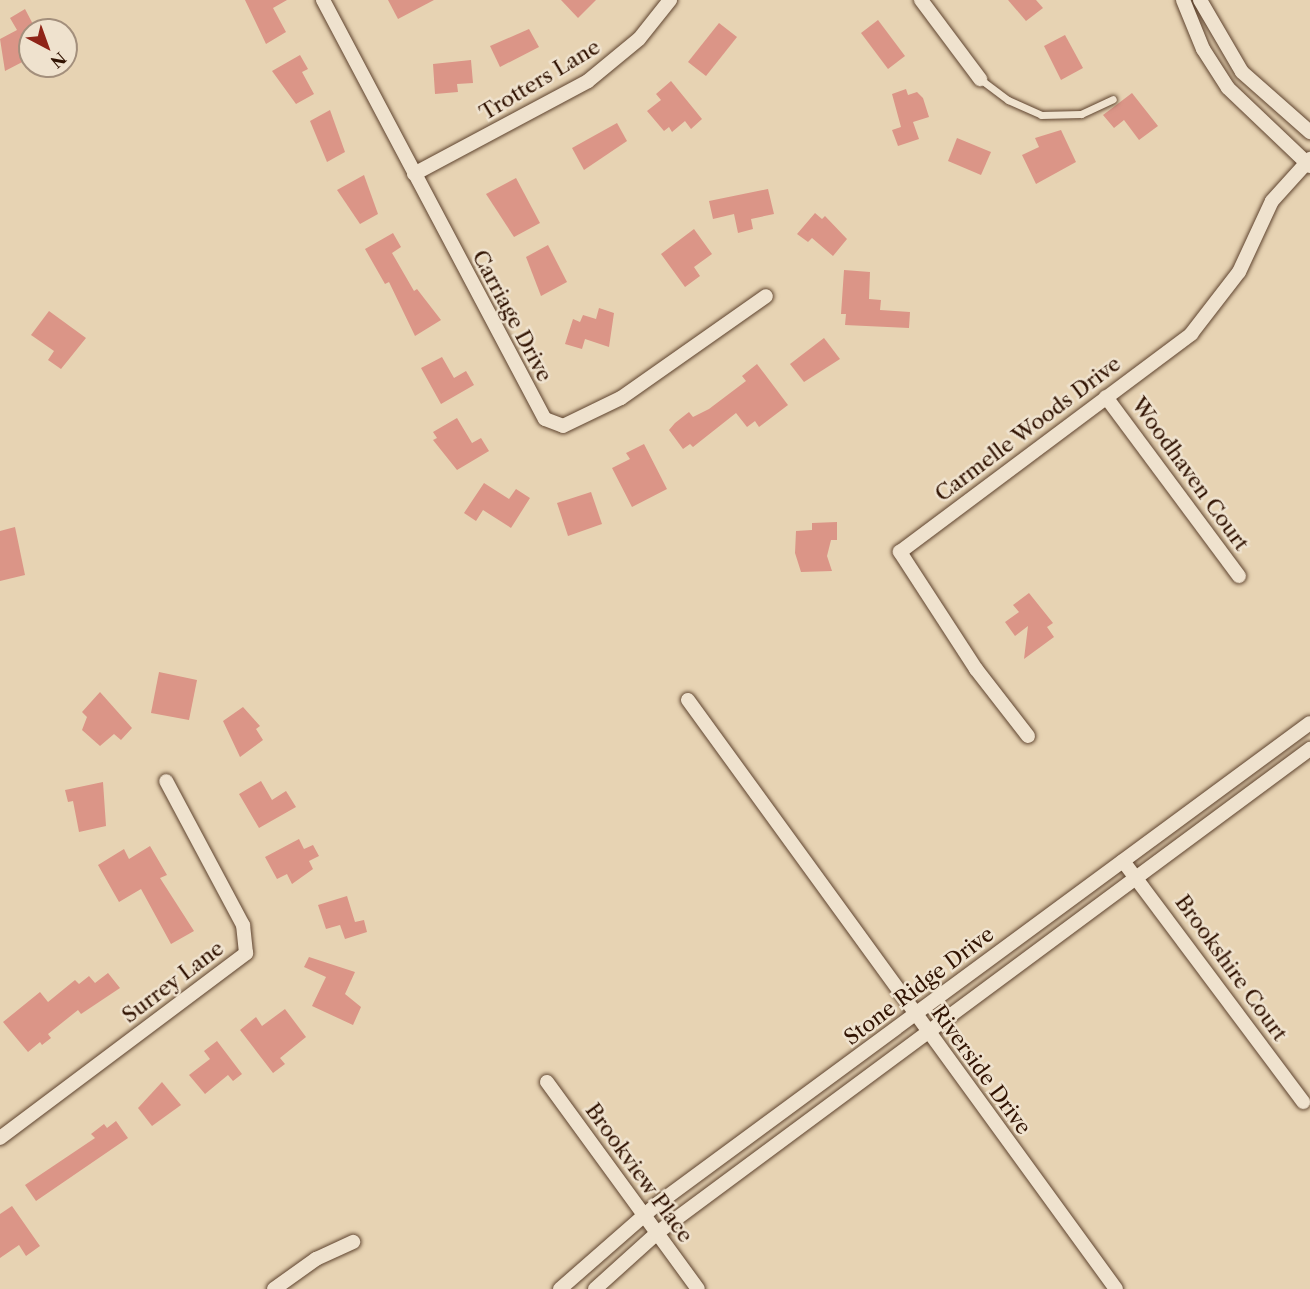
<!DOCTYPE html>
<style>
body{margin:0}
#map{position:relative;width:1310px;height:1289px;overflow:hidden;background:#e7d3b3;font-family:"Libre Caslon Text",serif}
div>[style]{position:absolute}
.building>*{inset:0;background:#db9587}
.roads{filter:drop-shadow(0 0 2px #5e432e) drop-shadow(0 0 2px #5e432e)}
.lane>*{height:7px;margin:-3.5px;padding:0 3.5px;transform-origin:3.5px;border-radius:3.5px;background:#efe2ce}
.street>*{height:14px;margin:-7px;padding:0 7px;transform-origin:7px;border-radius:7px;background:#efe2ce}
span{translate:-50% -50%;white-space:nowrap;text-align:center;line-height:1.15;-webkit-text-stroke:5px #efe2ce;paint-order:stroke}
.street-label{font-size:21px;color:#311302}
.north{position:absolute;left:18px;top:18px;width:60px;height:60px;box-sizing:border-box;background:#efe2ce;border:2px solid #a38f7c;border-radius:50%;rotate:139deg;font-size:16px;font-weight:700;line-height:24px;text-align:center;color:#311302}
.north::after{content:'';display:block;margin:auto;width:21px;height:27px;background:#8f2418;clip-path:polygon(50% 0,100% 100%,50% 72%,0 100%)}
</style>
<div id="map">
<div class="building">
<div style="clip-path:polygon(245px 0,287px 0,273px 8px,286px 32px,266px 44px)"></div>
<div style="clip-path:polygon(388px 0,434px 0,398px 19px)"></div>
<div style="clip-path:polygon(561px 0,596px 0,578px 18px)"></div>
<div style="clip-path:polygon(1008px 0,1036px 0,1043px 8px,1026px 21px)"></div>
<div style="clip-path:polygon(25px 9px,36px 30px,30px 30px,30px 58px,5px 71px,0 39px,17px 30px,10px 18px)"></div>
<div style="clip-path:polygon(878px 20px,905px 56px,888px 69px,861px 33px)"></div>
<div style="clip-path:polygon(719px 23px,737px 37px,706px 76px,688px 62px)"></div>
<div style="clip-path:polygon(529px 29px,539px 47px,500px 67px,490px 46px)"></div>
<div style="clip-path:polygon(1065px 35px,1083px 68px,1061px 80px,1044px 46px)"></div>
<div style="clip-path:polygon(300px 55px,308px 69px,302px 72px,314px 94px,296px 104px,272px 71px)"></div>
<div style="clip-path:polygon(471px 60px,473px 83px,457px 84px,458px 92px,435px 94px,433px 64px)"></div>
<div style="clip-path:polygon(671px 81px,702px 119px,691px 129px,685px 121px,672px 132px,669px 127px,664px 131px,647px 111px,661px 100px,656px 94px)"></div>
<div style="clip-path:polygon(906px 89px,908px 95px,917px 92px,923px 98px,929px 117px,913px 122px,919px 139px,898px 146px,892px 130px,901px 127px,892px 94px)"></div>
<div style="clip-path:polygon(1132px 93px,1158px 126px,1139px 140px,1124px 120px,1114px 128px,1103px 115px)"></div>
<div style="clip-path:polygon(330px 110px,345px 152px,327px 162px,310px 121px)"></div>
<div style="clip-path:polygon(617px 123px,627px 141px,584px 170px,572px 148px)"></div>
<div style="clip-path:polygon(1061px 130px,1076px 162px,1036px 184px,1022px 155px,1039px 147px,1035px 138px)"></div>
<div style="clip-path:polygon(957px 138px,991px 152px,981px 175px,948px 161px)"></div>
<div style="clip-path:polygon(364px 175px,378px 214px,360px 224px,337px 190px)"></div>
<div style="clip-path:polygon(516px 178px,540px 223px,514px 237px,486px 194px)"></div>
<div style="clip-path:polygon(768px 189px,774px 214px,751px 219px,753px 229px,738px 233px,734px 214px,713px 219px,709px 201px)"></div>
<div style="clip-path:polygon(815px 213px,822px 219px,825px 216px,847px 239px,833px 256px,812px 238px,808px 242px,797px 234px)"></div>
<div style="clip-path:polygon(694px 229px,712px 254px,694px 267px,700px 276px,685px 287px,661px 254px)"></div>
<div style="clip-path:polygon(393px 233px,401px 247px,392px 253px,414px 291px,417px 289px,441px 320px,415px 336px,389px 282px,385px 284px,365px 249px)"></div>
<div style="clip-path:polygon(548px 245px,567px 282px,541px 296px,526px 257px)"></div>
<div style="clip-path:polygon(844px 270px,870px 272px,869px 299px,881px 300px,880px 310px,910px 312px,909px 328px,845px 325px,846px 314px,841px 314px)"></div>
<div style="clip-path:polygon(599px 308px,614px 313px,609px 347px,585px 339px,582px 349px,565px 344px,573px 319px,580px 322px,583px 315px,596px 319px)"></div>
<div style="clip-path:polygon(49px 311px,86px 338px,61px 369px,48px 360px,54px 351px,31px 335px)"></div>
<div style="clip-path:polygon(824px 338px,840px 359px,804px 382px,790px 364px)"></div>
<div style="clip-path:polygon(442px 357px,454px 378px,466px 371px,474px 385px,441px 404px,421px 368px)"></div>
<div style="clip-path:polygon(757px 364px,788px 405px,759px 427px,755px 421px,747px 427px,736px 413px,693px 447px,690px 444px,683px 449px,669px 430px,675px 423px,689px 412px,693px 417px,709px 409px,746px 381px,742px 376px)"></div>
<div style="clip-path:polygon(457px 418px,472px 443px,481px 438px,489px 451px,457px 470px,433px 440px,437px 438px,433px 432px)"></div>
<div style="clip-path:polygon(644px 444px,667px 489px,632px 507px,612px 468px,630px 459px,626px 453px)"></div>
<div style="clip-path:polygon(484px 483px,509px 499px,516px 489px,530px 498px,511px 528px,483px 510px,476px 521px,464px 513px)"></div>
<div style="clip-path:polygon(591px 492px,602px 524px,568px 536px,557px 503px)"></div>
<div style="clip-path:polygon(837px 522px,837px 540px,831px 540px,827px 556px,832px 571px,801px 572px,795px 553px,796px 531px,812px 530px,812px 523px)"></div>
<div style="clip-path:polygon(15px 527px,25px 575px,0 581px,0 531px)"></div>
<div style="clip-path:polygon(1029px 593px,1053px 623px,1047px 627px,1054px 637px,1024px 659px,1028px 626px,1015px 636px,1005px 622px,1019px 612px,1013px 605px)"></div>
<div style="clip-path:polygon(159px 672px,197px 680px,189px 720px,151px 713px)"></div>
<div style="clip-path:polygon(100px 692px,132px 728px,121px 740px,114px 734px,100px 746px,82px 730px,87px 717px,82px 712px)"></div>
<div style="clip-path:polygon(243px 707px,260px 726px,256px 729px,263px 740px,240px 757px,223px 721px)"></div>
<div style="clip-path:polygon(261px 781px,272px 800px,286px 791px,296px 807px,259px 828px,239px 794px)"></div>
<div style="clip-path:polygon(103px 782px,106px 826px,79px 832px,73px 801px,68px 802px,65px 790px)"></div>
<div style="clip-path:polygon(299px 839px,304px 849px,313px 845px,319px 856px,309px 861px,313px 869px,292px 884px,287px 874px,277px 879px,265px 857px)"></div>
<div style="clip-path:polygon(150px 846px,167px 875px,160px 878px,194px 931px,171px 944px,141px 889px,119px 902px,98px 865px,124px 849px,129px 859px)"></div>
<div style="clip-path:polygon(347px 896px,355px 922px,364px 920px,367px 932px,345px 939px,340px 925px,326px 929px,318px 905px)"></div>
<div style="clip-path:polygon(309px 957px,355px 972px,345px 994px,361px 1007px,353px 1025px,312px 1006px,326px 977px,304px 967px)"></div>
<div style="clip-path:polygon(108px 973px,120px 988px,81px 1014px,78px 1010px,48px 1034px,51px 1038px,42px 1045px,40px 1042px,28px 1052px,3px 1022px,40px 992px,48px 1002px,75px 980px,79px 984px,89px 976px,95px 983px)"></div>
<div style="clip-path:polygon(285px 1009px,306px 1037px,280px 1058px,285px 1064px,273px 1073px,240px 1030px,256px 1017px,262px 1026px)"></div>
<div style="clip-path:polygon(217px 1041px,242px 1074px,233px 1081px,228px 1075px,205px 1094px,189px 1075px,210px 1059px,204px 1051px)"></div>
<div style="clip-path:polygon(162px 1082px,181px 1105px,152px 1126px,138px 1108px)"></div>
<div style="clip-path:polygon(116px 1121px,128px 1138px,36px 1201px,25px 1185px,95px 1138px,91px 1134px,104px 1124px,107px 1128px)"></div>
<div style="clip-path:polygon(12px 1206px,40px 1246px,26px 1256px,19px 1245px,0 1258px,0 1214px)"></div>
</div>
<div class="roads">
<div class="lane">
<div style="left:980px;top:79px;width:35px;rotate:37deg"></div>
<div style="left:1008px;top:100px;width:36px;rotate:24deg"></div>
<div style="left:1041px;top:115px;width:40px;rotate:-1.4deg"></div>
<div style="left:1081px;top:114px;width:35px;rotate:-25deg"></div>
</div>
<div class="street">
<div style="left:323px;top:0;width:474px;rotate:62.1deg"></div>
<div style="left:545px;top:419px;width:19px;rotate:21deg"></div>
<div style="left:563px;top:426px;width:64px;rotate:-25.8deg"></div>
<div style="left:621px;top:398px;width:177px;rotate:-35.1deg"></div>
<div style="left:921px;top:0;width:99px;rotate:53.2deg"></div>
<div style="left:1183px;top:0;width:53px;rotate:67.8deg"></div>
<div style="left:1203px;top:49px;width:46px;rotate:57.3deg"></div>
<div style="left:1228px;top:88px;width:113px;rotate:43.6deg"></div>
<div style="left:1200px;top:0;width:83px;rotate:59.7deg"></div>
<div style="left:1242px;top:72px;width:91px;rotate:41.4deg"></div>
<div style="left:414px;top:174px;width:197px;rotate:-28.1deg"></div>
<div style="left:588px;top:81px;width:66px;rotate:-39.5deg"></div>
<div style="left:639px;top:39px;width:50px;rotate:-51.5deg"></div>
<div style="left:1106px;top:397px;width:223px;rotate:53.4deg"></div>
<div style="left:688px;top:700px;width:728px;rotate:54deg"></div>
<div style="left:1028px;top:736px;width:85px;rotate:-127.8deg"></div>
<div style="left:976px;top:669px;width:140px;rotate:-123deg"></div>
<div style="left:900px;top:552px;width:364px;rotate:-36.8deg"></div>
<div style="left:1191px;top:334px;width:78px;rotate:-52.3deg"></div>
<div style="left:1239px;top:272px;width:78px;rotate:-65.1deg"></div>
<div style="left:1272px;top:201px;width:57px;rotate:-47.9deg"></div>
<div style="left:1123px;top:861px;width:301px;rotate:53.2deg"></div>
<div style="left:547px;top:1082px;width:256px;rotate:53.9deg"></div>
<div style="left:0;top:1138px;width:308px;rotate:-36.9deg"></div>
<div style="left:246px;top:953px;width:28px;rotate:-96deg"></div>
<div style="left:243px;top:925px;width:163px;rotate:-118.1deg"></div>
<div style="left:274px;top:1289px;width:52px;rotate:-35.5deg"></div>
<div style="left:316px;top:1259px;width:41px;rotate:-24.7deg"></div>
<div style="left:560px;top:1289px;width:128px;rotate:-41.2deg"></div>
<div style="left:656px;top:1205px;width:812px;rotate:-36.39deg"></div>
<div style="left:595px;top:1289px;width:84px;rotate:-42.1deg"></div>
<div style="left:657px;top:1233px;width:813px;rotate:-36.55deg"></div>
</div>
</div>
<div class="street-label">
<span style="left:540px;top:80px;rotate:-31deg">Trotters Lane</span>
<span style="left:512px;top:316px;rotate:62deg">Carriage Drive</span>
<span style="left:1028px;top:429px;rotate:-37deg">Carmelle Woods Drive</span>
<span style="left:1190px;top:474px;rotate:54deg">Woodhaven Court</span>
<span style="left:1231px;top:968px;rotate:54deg">Brookshire Court</span>
<span style="left:173px;top:982px;rotate:-37deg">Surrey Lane</span>
<span style="left:919px;top:986px;rotate:-37deg">Stone Ridge Drive</span>
<span style="left:981px;top:1070px;rotate:54deg">Riverside Drive</span>
<span style="left:639px;top:1173px;rotate:54deg">Brookview Place</span>
</div>
<div class="north">N</div>
</div>
